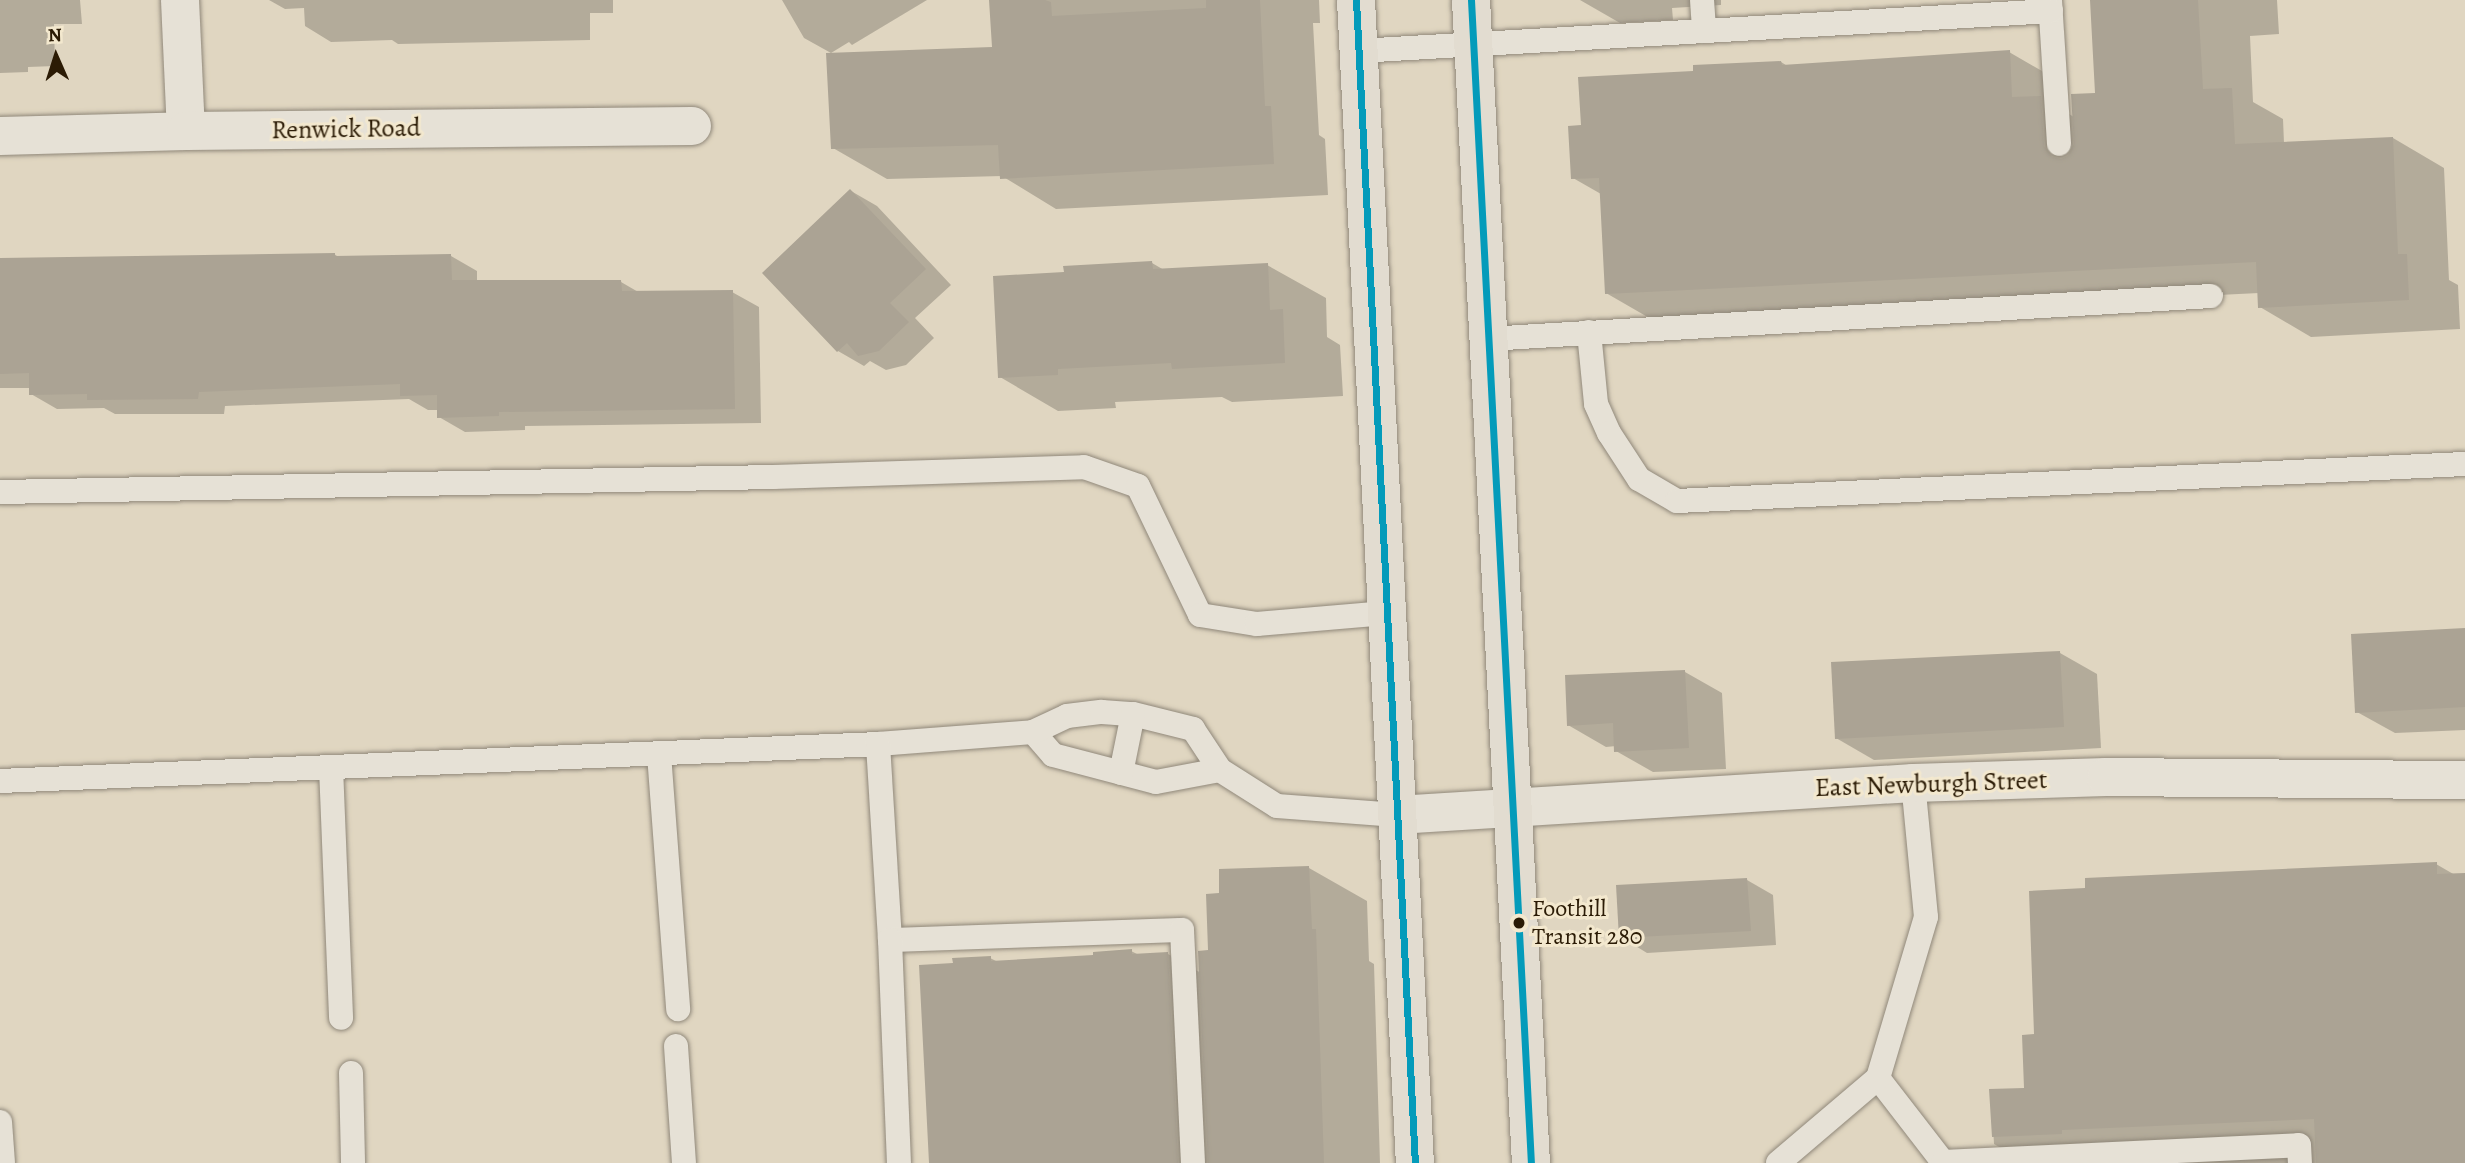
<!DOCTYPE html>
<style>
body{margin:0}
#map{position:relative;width:2465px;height:1163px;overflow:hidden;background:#e0d6c1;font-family:Alegreya,serif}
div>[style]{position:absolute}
.shadow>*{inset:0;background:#0003}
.building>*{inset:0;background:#aba394}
.roads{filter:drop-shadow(0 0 2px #90887a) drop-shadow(0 0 2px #90887a)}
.service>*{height:24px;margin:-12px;padding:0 12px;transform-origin:12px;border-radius:12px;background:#e6e1d6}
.minor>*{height:38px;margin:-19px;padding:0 19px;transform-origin:19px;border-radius:19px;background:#e6e1d6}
.primary>*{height:38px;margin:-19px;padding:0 19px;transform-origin:19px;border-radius:19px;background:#e2dcd0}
.bus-1>*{height:7px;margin:-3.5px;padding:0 3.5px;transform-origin:3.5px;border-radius:3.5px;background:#049bba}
.dots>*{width:19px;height:19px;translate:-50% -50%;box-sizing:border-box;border:4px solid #f3e8ce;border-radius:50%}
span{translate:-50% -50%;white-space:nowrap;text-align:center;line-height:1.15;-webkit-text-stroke:6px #f3e8ce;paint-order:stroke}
.bus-label{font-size:24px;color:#2b1b05}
.left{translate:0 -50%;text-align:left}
.street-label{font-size:26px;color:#2b1b05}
.north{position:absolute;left:21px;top:21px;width:70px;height:70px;-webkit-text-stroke:5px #f3e8ce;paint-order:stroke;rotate:357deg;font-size:19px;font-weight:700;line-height:28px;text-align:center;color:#2b1b05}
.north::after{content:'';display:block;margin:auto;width:24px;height:32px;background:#2b1b05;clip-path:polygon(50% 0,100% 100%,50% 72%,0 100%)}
</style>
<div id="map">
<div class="shadow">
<div style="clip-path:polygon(0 0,80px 0,82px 24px,54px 24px,55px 66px,28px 67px,28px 72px,0 73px)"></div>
<div style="clip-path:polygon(269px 0,613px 0,613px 13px,590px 13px,590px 40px,398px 44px,392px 40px,331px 42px,305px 26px,304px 8px,285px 9px)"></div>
<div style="clip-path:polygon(782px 0,927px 0,852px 45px,849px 42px,831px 53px,804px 38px)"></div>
<div style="clip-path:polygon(991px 0,1319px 0,1320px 23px,1313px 23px,1319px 135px,1325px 139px,1328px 195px,1056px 209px,1002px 176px,887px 179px,833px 148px,994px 61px)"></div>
<div style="clip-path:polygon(1580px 0,1721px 0,1721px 5px,1672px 8px,1673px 20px,1620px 23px)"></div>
<div style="clip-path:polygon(2092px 0,2277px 0,2279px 34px,2250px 36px,2253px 102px,2283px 119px,2284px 143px,2393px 138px,2444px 168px,2449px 280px,2458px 285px,2460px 329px,2311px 337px,2260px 307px,2259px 293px,1658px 323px,1606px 293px,1601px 194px,1573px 178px,1582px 127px,1695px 73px,1781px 62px,1789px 67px,2009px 52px,2061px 82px,2062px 110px,2074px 117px,2097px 95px)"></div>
<div style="clip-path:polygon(851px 191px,877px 206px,951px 285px,915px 318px,934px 338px,906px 365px,886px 370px,870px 361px,864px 366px,838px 351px)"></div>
<div style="clip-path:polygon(334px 254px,340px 258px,451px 256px,477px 271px,477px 282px,621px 282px,640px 293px,732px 292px,759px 307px,761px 423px,525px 426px,525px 430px,465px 432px,439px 417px,439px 410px,428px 410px,409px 399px,225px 406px,224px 414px,115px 414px,104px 408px,57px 409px,31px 394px,31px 388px,0 388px,0 260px)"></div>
<div style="clip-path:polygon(1152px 263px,1164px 270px,1267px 265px,1326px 298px,1327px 337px,1340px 345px,1343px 396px,1232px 402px,1222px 397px,1115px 402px,1116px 408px,1058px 411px,1000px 377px,1065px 274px)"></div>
<div style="clip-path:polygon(2465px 630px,2465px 730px,2395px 733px,2357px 712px)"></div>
<div style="clip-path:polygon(2060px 653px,2097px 674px,2101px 748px,1874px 760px,1836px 738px)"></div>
<div style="clip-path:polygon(1685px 672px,1722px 693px,1726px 769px,1653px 772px,1616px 751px,1616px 746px,1606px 747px,1568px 725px)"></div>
<div style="clip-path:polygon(2436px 864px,2455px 875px,2465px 875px,2465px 1163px,2027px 1163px,1994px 1144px,1991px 1091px,2026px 1089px,2036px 1036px)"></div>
<div style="clip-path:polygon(1309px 868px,1367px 901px,1369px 961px,1374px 964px,1380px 1163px,931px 1163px,954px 965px,990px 958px,998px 962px,1095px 957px,1131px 951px,1139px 955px,1168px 954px,1201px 973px,1209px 952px,1221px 895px)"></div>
<div style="clip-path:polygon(1747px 880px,1773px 895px,1776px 945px,1647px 953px,1621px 937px)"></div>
</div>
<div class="building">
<div style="clip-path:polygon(989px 0,1045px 0,1051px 2px,1052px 16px,1206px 8px,1206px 0,1260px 0,1265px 106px,1271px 106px,1274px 164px,1000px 179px,998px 145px,831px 149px,826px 53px,992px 47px)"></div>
<div style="clip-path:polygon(2090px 0,2198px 0,2203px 89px,2232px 88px,2235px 144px,2393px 137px,2398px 254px,2407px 254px,2409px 300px,2258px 308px,2256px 262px,1605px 294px,1599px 178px,1571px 179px,1568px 126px,1581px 125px,1578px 77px,1693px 71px,1693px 65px,1781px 61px,1782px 65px,2010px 50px,2012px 97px,2041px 96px,2044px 146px,2052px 157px,2061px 159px,2068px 156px,2074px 144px,2071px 94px,2095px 93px)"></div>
<div style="clip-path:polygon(850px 189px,926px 269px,890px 303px,909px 322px,879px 351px,858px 356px,847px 343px,837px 352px,762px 273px)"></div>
<div style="clip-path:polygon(335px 253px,335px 256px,451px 254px,452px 280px,621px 280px,622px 291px,733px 290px,735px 409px,499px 412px,499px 416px,437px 418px,437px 395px,400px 396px,400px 384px,199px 392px,198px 399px,87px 400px,87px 394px,29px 395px,29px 373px,0 374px,0 258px)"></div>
<div style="clip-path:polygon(1152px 261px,1153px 269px,1268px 263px,1270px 310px,1283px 309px,1285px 363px,1172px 369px,1171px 363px,1058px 369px,1058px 375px,998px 378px,993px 276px,1064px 272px,1063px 266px)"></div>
<div style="clip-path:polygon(2465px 628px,2465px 707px,2355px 713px,2351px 634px)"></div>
<div style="clip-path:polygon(2060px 651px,2064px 727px,1835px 739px,1831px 662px)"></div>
<div style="clip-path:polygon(1685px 670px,1689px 748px,1614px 752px,1613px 723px,1567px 726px,1565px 675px)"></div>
<div style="clip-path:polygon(2437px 862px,2437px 874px,2465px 873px,2465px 1163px,2316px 1163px,2314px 1119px,2062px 1130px,2062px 1134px,1992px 1137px,1989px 1089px,2024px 1088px,2022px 1035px,2034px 1034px,2029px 891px,2085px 888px,2085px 878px)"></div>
<div style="clip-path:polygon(1309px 866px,1312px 929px,1316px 929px,1324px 1163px,1208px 1163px,1198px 951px,1208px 950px,1206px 894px,1219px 893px,1219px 869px)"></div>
<div style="clip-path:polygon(1747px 878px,1751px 931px,1619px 938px,1616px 885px)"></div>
<div style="clip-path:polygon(1132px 949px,1132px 954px,1168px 952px,1178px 1163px,929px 1163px,919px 965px,953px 963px,952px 958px,991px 956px,991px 961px,1093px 955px,1093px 952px)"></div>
</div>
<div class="roads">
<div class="service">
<div style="left:1702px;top:0;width:31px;rotate:86deg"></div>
<div style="left:2050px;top:0;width:144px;rotate:86.4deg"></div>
<div style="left:1358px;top:51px;width:694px;rotate:-3.3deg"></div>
<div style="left:1589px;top:332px;width:72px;rotate:84.4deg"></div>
<div style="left:1596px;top:404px;width:32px;rotate:66deg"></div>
<div style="left:1609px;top:433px;width:55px;rotate:56.9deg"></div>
<div style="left:1639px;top:479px;width:44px;rotate:30.1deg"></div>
<div style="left:1677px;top:501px;width:789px;rotate:-2.69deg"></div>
<div style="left:1487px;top:339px;width:725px;rotate:-3.4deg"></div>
<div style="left:0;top:492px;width:773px;rotate:-1.11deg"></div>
<div style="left:773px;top:477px;width:311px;rotate:-1.8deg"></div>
<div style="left:1084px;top:467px;width:57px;rotate:19.4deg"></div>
<div style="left:1138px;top:486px;width:143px;rotate:64.3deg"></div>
<div style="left:1200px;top:615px;width:58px;rotate:9deg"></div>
<div style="left:1257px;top:624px;width:129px;rotate:-4.9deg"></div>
<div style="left:1033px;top:732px;width:30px;rotate:49deg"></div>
<div style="left:1053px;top:755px;width:106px;rotate:14.7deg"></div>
<div style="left:1156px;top:782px;width:65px;rotate:-10.6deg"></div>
<div style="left:878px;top:744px;width:155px;rotate:-4.4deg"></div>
<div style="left:1033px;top:732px;width:38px;rotate:-25deg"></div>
<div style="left:1067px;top:716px;width:35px;rotate:-7deg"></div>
<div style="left:1102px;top:712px;width:31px;rotate:4deg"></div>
<div style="left:1133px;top:714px;width:62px;rotate:14deg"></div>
<div style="left:1193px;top:729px;width:49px;rotate:56.6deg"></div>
<div style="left:1220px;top:770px;width:67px;rotate:32.3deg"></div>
<div style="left:1277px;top:806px;width:120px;rotate:4.3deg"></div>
<div style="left:659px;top:754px;width:256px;rotate:85.7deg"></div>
<div style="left:331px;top:767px;width:251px;rotate:87.7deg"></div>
<div style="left:1121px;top:773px;width:60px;rotate:-78.5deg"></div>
<div style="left:0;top:781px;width:879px;rotate:-2.41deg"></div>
<div style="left:878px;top:744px;width:196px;rotate:86.5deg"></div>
<div style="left:890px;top:940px;width:292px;rotate:-2deg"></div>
<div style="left:1182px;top:930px;width:233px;rotate:87.3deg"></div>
<div style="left:890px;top:940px;width:223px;rotate:87.7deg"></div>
<div style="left:676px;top:1046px;width:117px;rotate:86.1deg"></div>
<div style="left:351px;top:1073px;width:90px;rotate:88.7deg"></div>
<div style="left:1878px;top:1078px;width:106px;rotate:52.3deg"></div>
<div style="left:1943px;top:1162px;width:356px;rotate:-2.7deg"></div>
<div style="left:2299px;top:1145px;width:18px;rotate:87deg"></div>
<div style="left:0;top:1122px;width:41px;rotate:85.8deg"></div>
<div style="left:1778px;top:1163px;width:131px;rotate:-40.4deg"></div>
<div style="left:1878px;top:1078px;width:168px;rotate:-73.4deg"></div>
<div style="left:1926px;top:917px;width:135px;rotate:-95.5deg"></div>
</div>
<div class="minor">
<div style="left:180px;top:0;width:131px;rotate:87.4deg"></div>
<div style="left:0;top:136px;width:186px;rotate:-1.5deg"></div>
<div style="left:186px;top:131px;width:506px;rotate:-0.57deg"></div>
<div style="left:1397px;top:815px;width:517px;rotate:-3.55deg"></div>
<div style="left:1913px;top:783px;width:193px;rotate:-1.8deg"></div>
<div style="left:2106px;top:777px;width:359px;rotate:0.5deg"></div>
</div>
<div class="primary">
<div style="left:1356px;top:0;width:1164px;rotate:87.1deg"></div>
<div style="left:1471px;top:0;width:1165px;rotate:87.05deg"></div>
</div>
</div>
<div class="bus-1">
<div style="left:1356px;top:0;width:1164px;rotate:87.1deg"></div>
<div style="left:1471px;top:0;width:1165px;rotate:87.05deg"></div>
</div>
<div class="dots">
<div style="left:1519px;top:923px;background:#2b1b05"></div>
</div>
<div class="bus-label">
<span class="left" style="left:1532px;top:923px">Foothill<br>Transit 280</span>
</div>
<div class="street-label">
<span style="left:346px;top:129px;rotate:-1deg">Renwick Road</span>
<span style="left:1931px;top:784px;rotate:-2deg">East Newburgh Street</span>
</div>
<div class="north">N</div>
</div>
